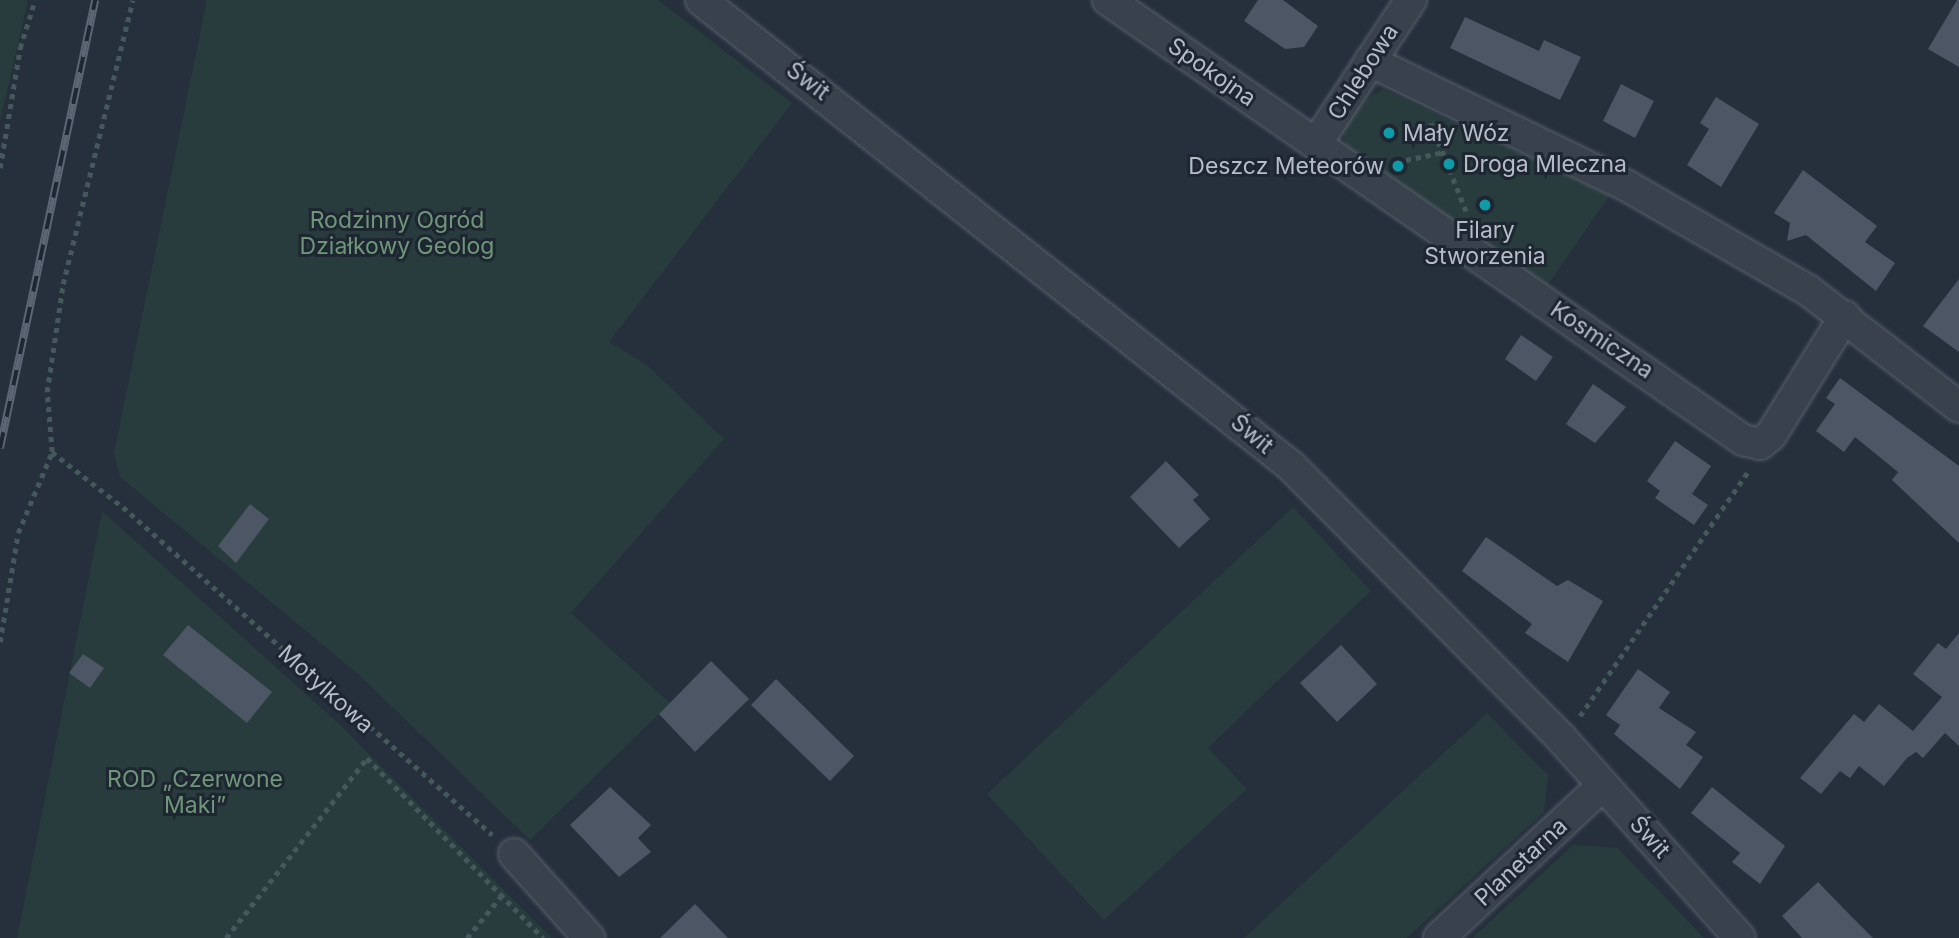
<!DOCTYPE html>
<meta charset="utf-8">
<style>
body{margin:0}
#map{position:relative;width:1959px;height:938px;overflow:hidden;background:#262f3c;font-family:Inter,sans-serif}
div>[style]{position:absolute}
.green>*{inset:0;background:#283b3d}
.building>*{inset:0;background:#4c5665}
.path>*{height:4.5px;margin-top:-2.25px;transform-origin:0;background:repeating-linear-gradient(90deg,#45585b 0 5px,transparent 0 10px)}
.roads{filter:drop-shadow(0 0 2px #575f6b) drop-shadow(0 0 2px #575f6b)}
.street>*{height:30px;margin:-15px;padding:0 15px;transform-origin:15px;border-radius:15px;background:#39414d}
.rail>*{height:8px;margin-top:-4px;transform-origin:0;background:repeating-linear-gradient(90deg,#1e2632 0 16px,#5c6573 0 32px);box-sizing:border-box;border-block:2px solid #5c6573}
.dots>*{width:19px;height:19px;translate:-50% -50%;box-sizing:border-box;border:4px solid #1e2632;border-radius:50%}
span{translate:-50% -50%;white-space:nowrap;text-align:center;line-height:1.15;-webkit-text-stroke:6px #1e2632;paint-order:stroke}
.street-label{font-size:23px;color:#b5bcc8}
.poi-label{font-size:23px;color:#b5bcc8}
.left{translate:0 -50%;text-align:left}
.right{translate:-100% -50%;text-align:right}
.park-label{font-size:23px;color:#6e9778}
</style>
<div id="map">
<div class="green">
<div style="clip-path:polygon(0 0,28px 0,0 122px)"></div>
<div style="clip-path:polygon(207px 0,658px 0,792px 103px,609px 342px,647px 365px,724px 439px,571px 613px,670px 703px,530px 840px,358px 674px,120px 477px,114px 453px)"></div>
<div style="clip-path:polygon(1383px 89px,1610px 195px,1547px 286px,1346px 146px,1342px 130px,1357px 104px)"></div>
<div style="clip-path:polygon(1293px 507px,1371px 591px,1208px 748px,1247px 789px,1104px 920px,987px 794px)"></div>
<div style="clip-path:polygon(102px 511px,338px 723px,552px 938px,17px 938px)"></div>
<div style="clip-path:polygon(1487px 713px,1548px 775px,1544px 812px,1407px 938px,1244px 938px)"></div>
<div style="clip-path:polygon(1573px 845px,1618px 848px,1704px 938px,1472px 938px)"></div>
</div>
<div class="building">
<div style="clip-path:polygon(1258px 0,1283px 0,1318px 26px,1304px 47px,1285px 49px,1244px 21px)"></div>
<div style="clip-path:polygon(1957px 0,1959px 0,1959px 67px,1928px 49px)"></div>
<div style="clip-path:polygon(1465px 17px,1539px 51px,1544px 40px,1581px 57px,1560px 100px,1450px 48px)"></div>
<div style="clip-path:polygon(1621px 84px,1654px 101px,1635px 138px,1603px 121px)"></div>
<div style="clip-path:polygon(1716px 97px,1759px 124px,1721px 187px,1687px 165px,1709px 129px,1700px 123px)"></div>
<div style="clip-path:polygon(1803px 170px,1877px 226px,1865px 242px,1895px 263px,1876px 291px,1806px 235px,1787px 241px,1790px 223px,1774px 213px)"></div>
<div style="clip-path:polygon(1959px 279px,1959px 352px,1923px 326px)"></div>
<div style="clip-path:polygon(1521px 335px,1553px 357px,1536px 381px,1505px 359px)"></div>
<div style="clip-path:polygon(1840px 378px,1959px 466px,1959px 543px,1892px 480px,1898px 472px,1855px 437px,1844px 452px,1816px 431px,1835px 404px,1826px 398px)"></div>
<div style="clip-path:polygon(1593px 384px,1626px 407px,1595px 443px,1566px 424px)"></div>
<div style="clip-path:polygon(1675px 441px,1711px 466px,1692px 494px,1708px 505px,1694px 525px,1655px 498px,1660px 491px,1647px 481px)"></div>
<div style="clip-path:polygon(1166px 461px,1199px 495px,1193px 500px,1210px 519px,1179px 548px,1130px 497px)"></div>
<div style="clip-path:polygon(250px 504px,269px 519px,236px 563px,218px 546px)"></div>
<div style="clip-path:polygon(1486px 537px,1557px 586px,1568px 580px,1603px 601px,1568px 662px,1525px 633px,1532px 624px,1462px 571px)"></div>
<div style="clip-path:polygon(188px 625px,272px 692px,247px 723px,163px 655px)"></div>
<div style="clip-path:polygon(1959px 633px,1959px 746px,1945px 733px,1923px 758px,1916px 752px,1907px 758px,1884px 786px,1859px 766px,1850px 778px,1840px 771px,1821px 794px,1800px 778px,1854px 714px,1864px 722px,1879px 704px,1913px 731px,1942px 697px,1913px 674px,1938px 643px,1946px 649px)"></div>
<div style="clip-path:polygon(1341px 645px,1377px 684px,1337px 722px,1300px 683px)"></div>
<div style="clip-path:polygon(83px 654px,104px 668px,90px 688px,69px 673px)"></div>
<div style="clip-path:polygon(711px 661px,749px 699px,695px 752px,659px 714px)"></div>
<div style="clip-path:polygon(1638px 669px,1670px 692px,1659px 708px,1696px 732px,1686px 745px,1703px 757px,1680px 789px,1614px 734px,1620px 725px,1606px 715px)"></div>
<div style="clip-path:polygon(776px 679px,854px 756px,830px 781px,751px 705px)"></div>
<div style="clip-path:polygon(610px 787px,651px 825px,638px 838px,651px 852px,619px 877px,570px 825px)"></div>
<div style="clip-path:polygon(1712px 787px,1785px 846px,1760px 884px,1732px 862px,1740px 853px,1691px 813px)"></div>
<div style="clip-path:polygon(1818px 882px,1846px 911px,1873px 938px,1802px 938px,1782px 916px)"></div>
<div style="clip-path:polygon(695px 904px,728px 938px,660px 938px)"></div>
</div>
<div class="path">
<div style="left:1431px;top:123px;width:97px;rotate:68.2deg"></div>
<div style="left:1406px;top:160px;width:38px;rotate:-12deg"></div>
<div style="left:0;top:168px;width:122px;rotate:-80.5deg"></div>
<div style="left:20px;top:48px;width:50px;rotate:-72.6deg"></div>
<div style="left:52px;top:452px;width:90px;rotate:37.8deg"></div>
<div style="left:123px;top:507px;width:494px;rotate:41.6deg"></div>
<div style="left:0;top:642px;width:110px;rotate:-80.6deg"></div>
<div style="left:18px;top:533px;width:88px;rotate:-67.2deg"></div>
<div style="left:52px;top:452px;width:60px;rotate:-94.8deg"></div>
<div style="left:47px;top:392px;width:109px;rotate:-81.6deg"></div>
<div style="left:63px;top:284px;width:292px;rotate:-76.2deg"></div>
<div style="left:1580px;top:716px;width:298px;rotate:-55.5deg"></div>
<div style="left:226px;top:938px;width:229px;rotate:-51.9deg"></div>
<div style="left:367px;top:758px;width:252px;rotate:45.6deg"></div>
<div style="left:467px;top:938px;width:55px;rotate:-50.9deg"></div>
</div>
<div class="roads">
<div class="street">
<div style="left:701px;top:0;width:752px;rotate:38.3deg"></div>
<div style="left:1291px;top:466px;width:383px;rotate:45.2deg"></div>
<div style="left:1561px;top:738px;width:268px;rotate:48.2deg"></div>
<div style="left:1108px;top:0;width:773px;rotate:34.72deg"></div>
<div style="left:1743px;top:440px;width:17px;rotate:13deg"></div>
<div style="left:1760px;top:444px;width:14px;rotate:-39deg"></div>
<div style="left:1771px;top:435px;width:140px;rotate:-58.1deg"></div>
<div style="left:1370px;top:61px;width:288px;rotate:25.9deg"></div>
<div style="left:1629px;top:187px;width:208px;rotate:30deg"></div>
<div style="left:1809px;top:291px;width:190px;rotate:37.7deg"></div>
<div style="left:1316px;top:144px;width:173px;rotate:-56.6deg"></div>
<div style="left:514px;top:854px;width:113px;rotate:48.2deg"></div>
<div style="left:1439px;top:938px;width:224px;rotate:-43deg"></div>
</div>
</div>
<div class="rail">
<div style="left:0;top:448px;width:458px;rotate:-78deg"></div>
</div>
<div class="dots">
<div style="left:1389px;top:133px;background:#0f9aa8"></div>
<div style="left:1449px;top:164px;background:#0f9aa8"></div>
<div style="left:1398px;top:166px;background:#0f9aa8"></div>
<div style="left:1485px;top:205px;background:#0f9aa8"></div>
</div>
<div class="street-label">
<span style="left:1212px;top:72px;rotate:35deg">Spokojna</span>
<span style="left:1363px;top:72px;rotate:-57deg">Chlebowa</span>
<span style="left:808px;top:81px;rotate:37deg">Świt</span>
<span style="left:1602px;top:340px;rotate:34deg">Kosmiczna</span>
<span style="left:1252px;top:434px;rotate:40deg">Świt</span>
<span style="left:326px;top:689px;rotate:42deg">Motylkowa</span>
<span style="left:1650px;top:837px;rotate:48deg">Świt</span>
<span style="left:1521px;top:862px;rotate:-43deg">Planetarna</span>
</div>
<div class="poi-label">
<span class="left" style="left:1403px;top:133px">Mały Wóz</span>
<span class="left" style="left:1463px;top:164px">Droga Mleczna</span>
<span class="right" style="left:1384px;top:166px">Deszcz Meteorów</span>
<span style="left:1485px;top:243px">Filary<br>Stworzenia</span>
</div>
<div class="park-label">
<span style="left:397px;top:233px">Rodzinny Ogród<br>Działkowy Geolog</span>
<span style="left:195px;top:792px">ROD „Czerwone<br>Maki”</span>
</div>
</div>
